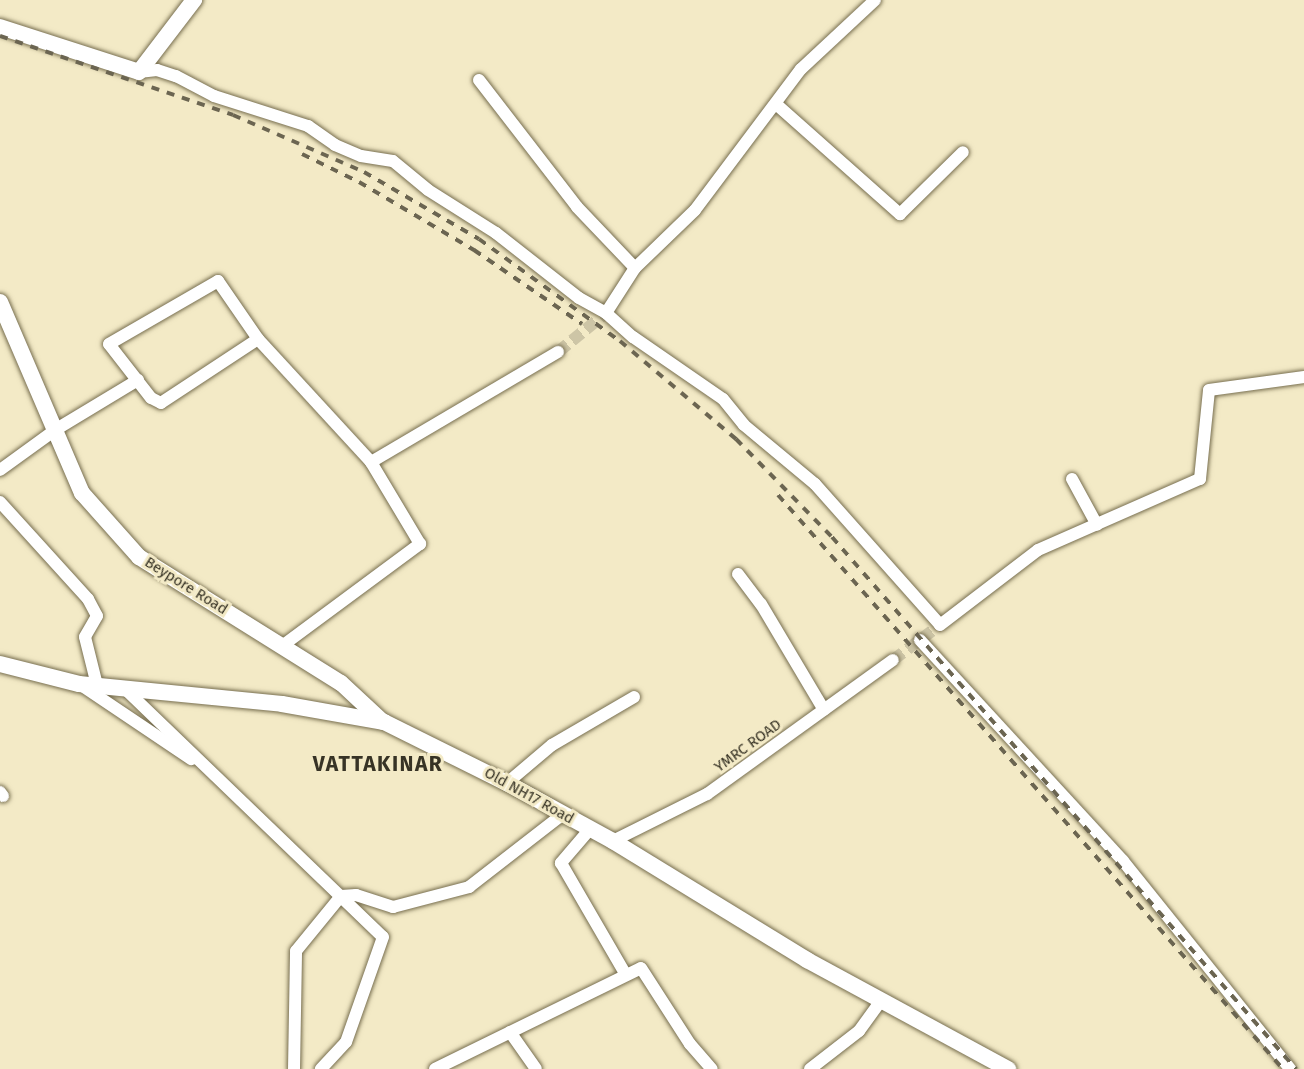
<!DOCTYPE html>
<style>
body{margin:0}
#map{position:relative;width:1304px;height:1069px;overflow:hidden;background:#f3eac6;font-family:"Fira Sans",sans-serif}
div>[style]{position:absolute}
.minor-tunnel>*{height:12px;margin-top:-6px;transform-origin:0;background:repeating-linear-gradient(90deg,#cdc5a6 0 12px,transparent 0 18px)}
.roads{filter:drop-shadow(0 0 2px #776e4f) drop-shadow(0 0 2px #776e4f)}
.minor>*{height:12px;margin:-6px;padding:0 6px;transform-origin:6px;border-radius:6px;background:#fff}
.major>*{height:16px;margin:-8px;padding:0 8px;transform-origin:8px;border-radius:8px;background:#fff}
.rail>*{height:4px;margin-top:-2px;transform-origin:0;background:repeating-linear-gradient(90deg,#6b6551 0 8px,transparent 0 16px)}
span{translate:-50% -50%;white-space:nowrap;text-align:center;line-height:1.15;-webkit-text-stroke:6px #f3eac6;paint-order:stroke}
.street-label{font-size:15px;color:#373325}
.district-label{font-size:21px;color:#373325;font-weight:700;letter-spacing:1.5px}
</style>
<div id="map">
<div class="minor-tunnel">
<div style="left:558px;top:352px;width:62px;rotate:-39.1deg"></div>
<div style="left:893px;top:660px;width:59px;rotate:-36.7deg"></div>
</div>
<div class="roads">
<div class="minor">
<div style="left:139px;top:72px;width:18px;rotate:-6deg"></div>
<div style="left:157px;top:70px;width:20px;rotate:18deg"></div>
<div style="left:176px;top:76px;width:43px;rotate:27.8deg"></div>
<div style="left:214px;top:96px;width:99px;rotate:17.7deg"></div>
<div style="left:308px;top:126px;width:33px;rotate:35deg"></div>
<div style="left:335px;top:145px;width:28px;rotate:23deg"></div>
<div style="left:361px;top:156px;width:32px;rotate:9deg"></div>
<div style="left:393px;top:161px;width:45px;rotate:39.6deg"></div>
<div style="left:428px;top:190px;width:80px;rotate:32.3deg"></div>
<div style="left:496px;top:233px;width:105px;rotate:38.1deg"></div>
<div style="left:579px;top:298px;width:31px;rotate:29deg"></div>
<div style="left:606px;top:313px;width:36px;rotate:42deg"></div>
<div style="left:633px;top:337px;width:109px;rotate:34.6deg"></div>
<div style="left:723px;top:399px;width:33px;rotate:51deg"></div>
<div style="left:744px;top:425px;width:92px;rotate:39.7deg"></div>
<div style="left:815px;top:484px;width:188px;rotate:48.4deg"></div>
<div style="left:940px;top:625px;width:123px;rotate:-37.4deg"></div>
<div style="left:1038px;top:550px;width:177px;rotate:-23.7deg"></div>
<div style="left:1200px;top:479px;width:89px;rotate:-84.2deg"></div>
<div style="left:1209px;top:390px;width:96px;rotate:-7.8deg"></div>
<div style="left:479px;top:80px;width:160px;rotate:52.3deg"></div>
<div style="left:577px;top:207px;width:84px;rotate:46.4deg"></div>
<div style="left:776px;top:104px;width:166px;rotate:41.6deg"></div>
<div style="left:900px;top:214px;width:88px;rotate:-44.5deg"></div>
<div style="left:606px;top:313px;width:54px;rotate:-57.2deg"></div>
<div style="left:635px;top:268px;width:83px;rotate:-44deg"></div>
<div style="left:695px;top:210px;width:176px;rotate:-53.1deg"></div>
<div style="left:801px;top:69px;width:101px;rotate:-43deg"></div>
<div style="left:258px;top:339px;width:116px;rotate:146.6deg"></div>
<div style="left:161px;top:403px;width:11px;rotate:-153deg"></div>
<div style="left:151px;top:398px;width:68px;rotate:-127.9deg"></div>
<div style="left:109px;top:344px;width:126px;rotate:-30deg"></div>
<div style="left:218px;top:281px;width:70px;rotate:55.4deg"></div>
<div style="left:258px;top:339px;width:167px;rotate:47.4deg"></div>
<div style="left:0;top:470px;width:68px;rotate:-36deg"></div>
<div style="left:55px;top:430px;width:97px;rotate:-31.1deg"></div>
<div style="left:1072px;top:479px;width:52px;rotate:61.5deg"></div>
<div style="left:0;top:502px;width:131px;rotate:47.8deg"></div>
<div style="left:88px;top:599px;width:19px;rotate:62deg"></div>
<div style="left:97px;top:616px;width:24px;rotate:120deg"></div>
<div style="left:85px;top:637px;width:49px;rotate:76deg"></div>
<div style="left:738px;top:574px;width:38px;rotate:53deg"></div>
<div style="left:761px;top:604px;width:123px;rotate:59.3deg"></div>
<div style="left:920px;top:640px;width:300px;rotate:47.4deg"></div>
<div style="left:1123px;top:861px;width:267px;rotate:51.2deg"></div>
<div style="left:282px;top:646px;width:172px;rotate:-36.5deg"></div>
<div style="left:420px;top:544px;width:96px;rotate:-120.9deg"></div>
<div style="left:371px;top:462px;width:217px;rotate:-30.5deg"></div>
<div style="left:81px;top:685px;width:133px;rotate:33.9deg"></div>
<div style="left:124px;top:688px;width:359px;rotate:43.9deg"></div>
<div style="left:383px;top:937px;width:111px;rotate:109.4deg"></div>
<div style="left:346px;top:1042px;width:37px;rotate:133deg"></div>
<div style="left:507px;top:783px;width:59px;rotate:-40.2deg"></div>
<div style="left:552px;top:745px;width:95px;rotate:-30.3deg"></div>
<div style="left:0;top:792px;width:5px;rotate:53deg"></div>
<div style="left:590px;top:829px;width:45px;rotate:130.5deg"></div>
<div style="left:561px;top:863px;width:129px;rotate:59.9deg"></div>
<div style="left:613px;top:841px;width:105px;rotate:-26.6deg"></div>
<div style="left:707px;top:794px;width:229px;rotate:-35.8deg"></div>
<div style="left:510px;top:1032px;width:45px;rotate:54.9deg"></div>
<div style="left:294px;top:1069px;width:118px;rotate:-89deg"></div>
<div style="left:296px;top:951px;width:71px;rotate:-50.7deg"></div>
<div style="left:341px;top:896px;width:15px;rotate:-4deg"></div>
<div style="left:356px;top:895px;width:39px;rotate:18deg"></div>
<div style="left:393px;top:907px;width:79px;rotate:-14.7deg"></div>
<div style="left:469px;top:887px;width:119px;rotate:-37.8deg"></div>
<div style="left:435px;top:1069px;width:229px;rotate:-26.1deg"></div>
<div style="left:641px;top:968px;width:90px;rotate:57.2deg"></div>
<div style="left:690px;top:1044px;width:33px;rotate:49deg"></div>
<div style="left:810px;top:1069px;width:62px;rotate:-37.8deg"></div>
<div style="left:859px;top:1031px;width:37px;rotate:-54deg"></div>
</div>
<div class="major">
<div style="left:0;top:27px;width:146px;rotate:17.9deg"></div>
<div style="left:139px;top:72px;width:91px;rotate:-52.6deg"></div>
<div style="left:0;top:302px;width:208px;rotate:66.8deg"></div>
<div style="left:82px;top:493px;width:86px;rotate:48.3deg"></div>
<div style="left:139px;top:557px;width:238px;rotate:32deg"></div>
<div style="left:341px;top:683px;width:57px;rotate:42.9deg"></div>
<div style="left:0;top:664px;width:81px;rotate:14.2deg"></div>
<div style="left:79px;top:684px;width:204px;rotate:5.6deg"></div>
<div style="left:282px;top:704px;width:104px;rotate:10deg"></div>
<div style="left:384px;top:722px;width:137px;rotate:26.4deg"></div>
<div style="left:507px;top:783px;width:121px;rotate:28.7deg"></div>
<div style="left:613px;top:841px;width:228px;rotate:31.5deg"></div>
<div style="left:807px;top:960px;width:229px;rotate:28.5deg"></div>
</div>
</div>
<div class="rail">
<div style="left:0;top:36px;width:246px;rotate:18.7deg"></div>
<div style="left:233px;top:115px;width:143px;rotate:23.5deg"></div>
<div style="left:364px;top:172px;width:133px;rotate:30.2deg"></div>
<div style="left:479px;top:239px;width:174px;rotate:35.9deg"></div>
<div style="left:620px;top:341px;width:152px;rotate:40.2deg"></div>
<div style="left:736px;top:439px;width:137px;rotate:45.6deg"></div>
<div style="left:832px;top:537px;width:706px;rotate:48.91deg"></div>
<div style="left:302px;top:154px;width:64px;rotate:26.2deg"></div>
<div style="left:359px;top:182px;width:134px;rotate:30.6deg"></div>
<div style="left:474px;top:250px;width:131px;rotate:34.4deg"></div>
<div style="left:778px;top:495px;width:765px;rotate:48.66deg"></div>
</div>
<div class="street-label">
<span style="left:186px;top:586px;rotate:32deg">Beypore Road</span>
<span style="left:748px;top:746px;rotate:-36deg">YMRC ROAD</span>
<span style="left:529px;top:796px;rotate:29deg">Old NH17 Road</span>
</div>
<div class="district-label">
<span style="left:378px;top:764px">VATTAKINAR</span>
</div>
</div>
